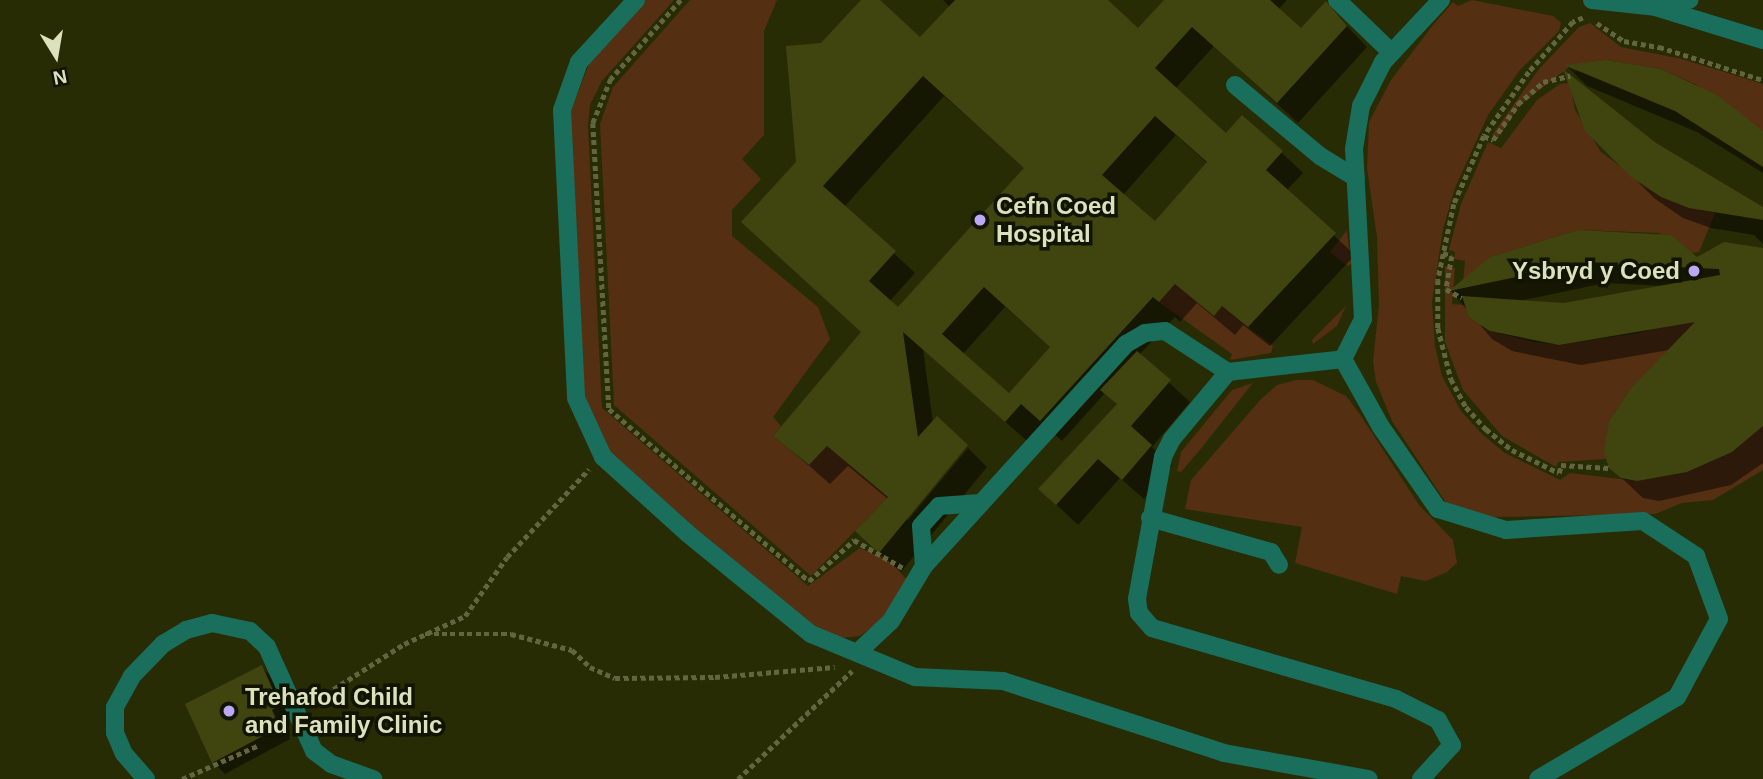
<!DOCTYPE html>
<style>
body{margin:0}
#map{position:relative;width:1763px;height:779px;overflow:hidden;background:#282c04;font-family:Arial,sans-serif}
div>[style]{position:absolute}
.green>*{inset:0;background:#542f12}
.shadow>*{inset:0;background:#0007}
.building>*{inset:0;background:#40450f}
.path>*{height:4.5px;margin-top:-2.25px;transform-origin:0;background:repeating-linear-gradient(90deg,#61663f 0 5px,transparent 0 8.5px)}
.minor>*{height:18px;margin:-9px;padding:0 9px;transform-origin:9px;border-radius:9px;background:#196e5c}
.dots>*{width:19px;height:19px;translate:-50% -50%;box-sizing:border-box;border:4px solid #111400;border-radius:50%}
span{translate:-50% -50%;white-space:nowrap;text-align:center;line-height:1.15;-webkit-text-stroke:7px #111400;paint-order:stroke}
.poi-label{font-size:24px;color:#dce2bd;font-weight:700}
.left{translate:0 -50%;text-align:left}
.right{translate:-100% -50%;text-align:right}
.north{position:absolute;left:21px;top:21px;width:70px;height:70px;-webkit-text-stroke:5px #111400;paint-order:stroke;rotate:169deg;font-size:19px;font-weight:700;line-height:28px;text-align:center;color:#dce2bd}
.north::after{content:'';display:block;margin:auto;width:24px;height:32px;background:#dce2bd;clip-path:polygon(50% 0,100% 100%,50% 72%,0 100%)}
</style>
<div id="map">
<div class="green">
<div style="clip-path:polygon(645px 0,674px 0,602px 81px,590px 105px,588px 126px,602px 408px,808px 586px,860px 548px,891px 562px,908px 581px,879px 622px,860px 636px,840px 638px,804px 622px,738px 569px,605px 447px,583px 398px,570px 113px,591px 59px)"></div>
<div style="clip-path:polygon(690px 0,777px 0,764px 31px,764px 135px,742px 159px,761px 179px,732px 210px,732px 236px,818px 307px,830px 339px,773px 417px,781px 426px,773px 436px,808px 465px,827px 446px,888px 497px,811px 576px,614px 405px,600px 124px,613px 87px)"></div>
<div style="clip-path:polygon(1472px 0,1553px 16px,1561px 23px,1559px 31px,1520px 70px,1488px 115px,1455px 188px,1443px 229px,1432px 302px,1435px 346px,1442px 376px,1461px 411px,1483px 435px,1505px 453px,1560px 480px,1570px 473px,1637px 481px,1687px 472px,1732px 452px,1763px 426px,1763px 470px,1713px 500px,1682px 503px,1655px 514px,1493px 517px,1448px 506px,1392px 421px,1376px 382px,1373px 361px,1379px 305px,1377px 237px,1367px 168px,1369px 122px,1391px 80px,1433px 25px,1453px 2px,1458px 6px)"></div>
<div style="clip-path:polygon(1590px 23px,1621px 47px,1682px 59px,1763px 84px,1763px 132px,1697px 85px,1661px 69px,1606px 60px,1584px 63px,1575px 72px,1569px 67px,1519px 106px,1498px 138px,1492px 135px,1539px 69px,1579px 27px)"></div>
<div style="clip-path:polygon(1570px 83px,1575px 110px,1601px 152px,1661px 197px,1715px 213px,1699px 252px,1691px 253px,1659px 233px,1578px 230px,1490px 257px,1463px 283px,1465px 261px,1454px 259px,1455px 252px,1449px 250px,1461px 204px,1488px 142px,1501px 148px,1537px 100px,1560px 84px)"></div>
<div style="clip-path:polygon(1347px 230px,1351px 264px,1348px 266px,1330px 252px)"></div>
<div style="clip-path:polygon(1213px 242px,1222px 306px,1273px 346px,1271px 353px,1230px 360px,1232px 354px,1159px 302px)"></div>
<div style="clip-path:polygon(1445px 266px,1455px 268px,1452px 304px,1465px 305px,1469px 318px,1490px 331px,1534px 342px,1559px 345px,1639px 333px,1736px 302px,1679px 341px,1631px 388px,1609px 421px,1606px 459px,1558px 462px,1556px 467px,1502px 436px,1463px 390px,1445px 342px)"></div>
<div style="clip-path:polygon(1346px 306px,1337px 326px,1313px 344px,1312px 340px)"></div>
<div style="clip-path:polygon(1296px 380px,1313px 380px,1346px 396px,1359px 413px,1419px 505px,1453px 540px,1457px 563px,1447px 572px,1426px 581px,1401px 576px,1397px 594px,1295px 563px,1302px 527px,1185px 509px,1191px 480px,1261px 399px,1277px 385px)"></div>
<div style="clip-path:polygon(1253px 383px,1199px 451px,1181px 472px,1177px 471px,1181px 452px,1232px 390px)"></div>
</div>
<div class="shadow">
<div style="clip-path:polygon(evenodd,863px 0,878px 0,920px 39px,950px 7px,943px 0,1105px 0,1138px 30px,1166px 0,1287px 0,1278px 10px,1301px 31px,1326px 4px,1367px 47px,1298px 123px,1214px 46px,1175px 89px,1226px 135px,1242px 117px,1282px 153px,1303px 173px,1286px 191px,1355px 255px,1270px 346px,1243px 325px,1235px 335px,1197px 303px,1180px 322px,1175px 317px,1139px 355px,1190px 402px,1152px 447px,1172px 466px,1144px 499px,1120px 478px,1078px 525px,1040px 489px,1118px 405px,1105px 393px,1062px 441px,1043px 424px,1027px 441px,923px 349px,933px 423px,906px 518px,908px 520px,968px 448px,987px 467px,901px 572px,878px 552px,888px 499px,848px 466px,830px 484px,775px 436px,863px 332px,798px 163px,822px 45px,863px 0,944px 96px,1026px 169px,898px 310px,889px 302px,915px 273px,844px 207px,944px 96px,863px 0,1176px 135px,1208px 164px,1155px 224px,1123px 195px,1176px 135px,863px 0,1005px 307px,1052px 348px,1009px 395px,963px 354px,1005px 307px)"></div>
<div style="clip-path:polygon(1568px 67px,1763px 134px,1763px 173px,1697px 132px,1587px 86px)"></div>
<div style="clip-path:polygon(1586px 130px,1655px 145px,1763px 209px,1763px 244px,1754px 235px,1711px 228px,1683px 218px,1654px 198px)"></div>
<div style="clip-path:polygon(evenodd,1763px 249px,1763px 463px,1731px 485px,1659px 501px,1643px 498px,1610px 467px,1669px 350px,1581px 365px,1512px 351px,1492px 339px,1451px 291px,1491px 259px,1697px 259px,1763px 249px,1605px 283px,1664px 286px,1564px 305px,1519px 301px,1605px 283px)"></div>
<div style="clip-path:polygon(262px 667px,273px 679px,291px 718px,283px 722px,290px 739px,225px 774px,213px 762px,187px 705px)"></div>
</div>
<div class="building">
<div style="clip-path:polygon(evenodd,861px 0,880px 0,920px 37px,955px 0,1108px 0,1138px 28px,1164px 0,1270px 0,1301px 28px,1326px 1px,1347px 26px,1277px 103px,1192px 27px,1155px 68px,1226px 133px,1242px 115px,1283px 151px,1266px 170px,1336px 233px,1248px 327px,1222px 306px,1214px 316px,1175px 284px,1159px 302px,1153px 297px,1040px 421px,1021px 404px,1005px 422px,903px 332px,918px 437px,937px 416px,968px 445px,879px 553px,855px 531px,888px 497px,827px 446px,809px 465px,773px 436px,861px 332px,741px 222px,796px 162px,786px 46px,821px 43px,861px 0,923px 76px,1024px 168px,898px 307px,869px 281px,896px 251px,823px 186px,923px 76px,861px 0,1155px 116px,1207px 162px,1155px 221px,1102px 175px,1155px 116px,861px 0,984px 287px,1050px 347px,1009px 393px,942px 334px,984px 287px)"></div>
<div style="clip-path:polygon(1606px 60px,1661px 69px,1717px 95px,1763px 131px,1763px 167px,1675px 111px,1564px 65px)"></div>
<div style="clip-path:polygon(1563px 69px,1656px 143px,1763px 207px,1763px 220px,1689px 208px,1661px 197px,1631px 177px,1585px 131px)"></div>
<div style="clip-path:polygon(1578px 230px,1671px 235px,1697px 257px,1724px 242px,1763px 248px,1763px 426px,1732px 452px,1687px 472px,1637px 481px,1621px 478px,1609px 468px,1604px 452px,1609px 421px,1631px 388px,1695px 322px,1559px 345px,1490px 331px,1469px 318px,1462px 296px,1564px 303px,1720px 275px,1719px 269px,1583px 263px,1449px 291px,1490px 257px)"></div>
<div style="clip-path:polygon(1137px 351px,1171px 380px,1131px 426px,1152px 445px,1122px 480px,1098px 459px,1056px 505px,1038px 489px,1117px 404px,1100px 390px)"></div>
<div style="clip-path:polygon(262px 665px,280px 706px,272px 710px,280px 727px,212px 763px,185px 704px)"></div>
</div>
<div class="path">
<div style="left:681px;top:0;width:106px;rotate:131.5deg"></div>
<div style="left:611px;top:79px;width:48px;rotate:112.2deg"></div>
<div style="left:593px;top:123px;width:286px;rotate:86.8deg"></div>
<div style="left:609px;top:409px;width:264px;rotate:40.7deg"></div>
<div style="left:809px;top:581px;width:61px;rotate:-42.3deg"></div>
<div style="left:854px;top:540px;width:56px;rotate:29.7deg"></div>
<div style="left:1583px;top:18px;width:11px;rotate:158deg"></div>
<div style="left:1573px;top:22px;width:67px;rotate:131.3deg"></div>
<div style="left:1529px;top:72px;width:78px;rotate:125.1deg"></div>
<div style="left:1484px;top:136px;width:74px;rotate:113.8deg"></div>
<div style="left:1454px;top:204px;width:78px;rotate:101.9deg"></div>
<div style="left:1438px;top:280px;width:48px;rotate:90deg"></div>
<div style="left:1438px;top:328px;width:53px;rotate:75.7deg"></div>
<div style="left:1451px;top:379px;width:32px;rotate:62deg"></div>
<div style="left:1466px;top:407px;width:30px;rotate:48deg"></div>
<div style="left:1486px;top:429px;width:33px;rotate:39deg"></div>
<div style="left:1512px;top:450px;width:52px;rotate:26.1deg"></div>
<div style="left:1559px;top:473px;width:8px;rotate:-76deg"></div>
<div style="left:1561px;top:465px;width:48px;rotate:3.6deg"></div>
<div style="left:1597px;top:23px;width:32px;rotate:34deg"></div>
<div style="left:1624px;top:41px;width:36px;rotate:10deg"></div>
<div style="left:1659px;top:47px;width:109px;rotate:17.6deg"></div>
<div style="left:1484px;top:136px;width:10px;rotate:24deg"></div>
<div style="left:1493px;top:140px;width:44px;rotate:-55.2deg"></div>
<div style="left:1518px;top:104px;width:33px;rotate:-41deg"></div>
<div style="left:1543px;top:82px;width:28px;rotate:-13deg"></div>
<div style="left:1443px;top:253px;width:9px;rotate:18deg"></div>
<div style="left:1452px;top:256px;width:34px;rotate:100deg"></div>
<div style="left:1446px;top:289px;width:18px;rotate:29deg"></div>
<div style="left:425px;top:634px;width:86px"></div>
<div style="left:511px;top:634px;width:63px;rotate:14.7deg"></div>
<div style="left:572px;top:650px;width:25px;rotate:43deg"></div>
<div style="left:590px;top:667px;width:27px;rotate:24deg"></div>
<div style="left:615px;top:678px;width:100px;rotate:-0.6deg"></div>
<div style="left:715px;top:677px;width:120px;rotate:-4.8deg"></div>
<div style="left:312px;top:703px;width:109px;rotate:-32.7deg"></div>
<div style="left:404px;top:644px;width:67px;rotate:-24.7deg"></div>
<div style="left:465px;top:616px;width:72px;rotate:-54.6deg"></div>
<div style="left:507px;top:557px;width:120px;rotate:-47deg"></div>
<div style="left:182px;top:779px;width:84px;rotate:-23.8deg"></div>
<div style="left:738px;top:779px;width:157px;rotate:-43.5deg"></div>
</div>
<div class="minor">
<div style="left:636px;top:0;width:84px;rotate:132.6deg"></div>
<div style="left:579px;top:62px;width:51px;rotate:109.5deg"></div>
<div style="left:562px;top:110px;width:288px;rotate:87.2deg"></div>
<div style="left:576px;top:398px;width:65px;rotate:65.4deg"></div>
<div style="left:603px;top:457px;width:113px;rotate:42.1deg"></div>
<div style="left:687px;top:533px;width:160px;rotate:39.2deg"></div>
<div style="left:811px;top:634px;width:113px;rotate:22.5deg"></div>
<div style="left:915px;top:677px;width:88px;rotate:2.6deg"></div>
<div style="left:1003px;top:681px;width:232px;rotate:18deg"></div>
<div style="left:1224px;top:753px;width:147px;rotate:10.2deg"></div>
<div style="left:1337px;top:0;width:76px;rotate:43.9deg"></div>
<div style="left:1592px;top:0;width:63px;rotate:6.3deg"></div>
<div style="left:1655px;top:7px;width:113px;rotate:17deg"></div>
<div style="left:1658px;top:6px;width:32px;rotate:-11deg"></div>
<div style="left:1235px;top:85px;width:111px;rotate:39.9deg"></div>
<div style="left:1320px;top:156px;width:42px;rotate:31.4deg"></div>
<div style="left:1343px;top:359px;width:78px;rotate:60.8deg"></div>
<div style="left:1381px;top:427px;width:100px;rotate:55.2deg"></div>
<div style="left:1438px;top:509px;width:71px;rotate:17.2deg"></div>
<div style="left:1506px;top:530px;width:137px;rotate:-3.8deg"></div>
<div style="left:1643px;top:521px;width:64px;rotate:33.4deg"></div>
<div style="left:1696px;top:556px;width:67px;rotate:69.9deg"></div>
<div style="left:1719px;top:619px;width:89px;rotate:118.3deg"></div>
<div style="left:1677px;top:697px;width:161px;rotate:149.5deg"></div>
<div style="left:1228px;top:372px;width:87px;rotate:129.9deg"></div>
<div style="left:1172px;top:439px;width:20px;rotate:117deg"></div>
<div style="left:1163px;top:457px;width:144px;rotate:100.4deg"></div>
<div style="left:1137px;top:599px;width:14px;rotate:82deg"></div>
<div style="left:1139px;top:613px;width:20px;rotate:49deg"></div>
<div style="left:1152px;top:628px;width:254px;rotate:16.2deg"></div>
<div style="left:1396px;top:699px;width:47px;rotate:26.6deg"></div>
<div style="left:1438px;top:720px;width:29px;rotate:61deg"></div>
<div style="left:1452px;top:745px;width:46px;rotate:132.4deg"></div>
<div style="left:1150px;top:518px;width:126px;rotate:15.7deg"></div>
<div style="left:1271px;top:552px;width:15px;rotate:58deg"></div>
<div style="left:924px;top:566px;width:40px;rotate:-94.3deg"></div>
<div style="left:921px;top:526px;width:27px;rotate:-48deg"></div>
<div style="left:939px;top:506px;width:42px;rotate:-4.1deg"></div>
<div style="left:858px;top:652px;width:45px;rotate:-43.2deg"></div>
<div style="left:891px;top:621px;width:64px;rotate:-59deg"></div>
<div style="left:924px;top:566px;width:300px;rotate:-47.7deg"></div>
<div style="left:1126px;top:344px;width:22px;rotate:-30deg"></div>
<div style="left:1145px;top:333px;width:20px;rotate:-6deg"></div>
<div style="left:1165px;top:331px;width:75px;rotate:33.1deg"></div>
<div style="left:1228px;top:372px;width:116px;rotate:-6.4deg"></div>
<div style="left:1343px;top:359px;width:45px;rotate:-63.4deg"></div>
<div style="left:1363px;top:319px;width:170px;rotate:-93deg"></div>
<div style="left:1354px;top:149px;width:44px;rotate:-80.8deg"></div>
<div style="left:1361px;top:106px;width:49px;rotate:-63.4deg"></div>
<div style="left:1383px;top:62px;width:85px;rotate:-46.9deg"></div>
<div style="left:146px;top:779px;width:33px;rotate:-131deg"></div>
<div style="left:124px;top:754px;width:23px;rotate:-113deg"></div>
<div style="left:115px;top:733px;width:26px;rotate:-90deg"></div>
<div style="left:115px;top:707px;width:35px;rotate:-61deg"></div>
<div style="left:132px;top:676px;width:45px;rotate:-45.9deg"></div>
<div style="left:163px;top:644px;width:27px;rotate:-31deg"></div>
<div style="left:186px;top:630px;width:27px;rotate:-15deg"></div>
<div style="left:212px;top:623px;width:39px;rotate:12deg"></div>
<div style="left:250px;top:631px;width:23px;rotate:43deg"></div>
<div style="left:267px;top:647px;width:114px;rotate:65.7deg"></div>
<div style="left:314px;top:751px;width:21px;rotate:37deg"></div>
<div style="left:331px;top:764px;width:45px;rotate:19.7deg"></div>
</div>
<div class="dots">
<div style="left:980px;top:220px;background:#bca9f5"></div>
<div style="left:1694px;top:271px;background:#bca9f5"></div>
<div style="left:229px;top:711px;background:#bca9f5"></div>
</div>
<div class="poi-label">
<span class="left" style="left:996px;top:220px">Cefn Coed<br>Hospital</span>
<span class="right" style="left:1680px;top:271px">Ysbryd y Coed</span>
<span class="left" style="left:245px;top:711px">Trehafod Child<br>and Family Clinic</span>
</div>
<div class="north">N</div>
</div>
